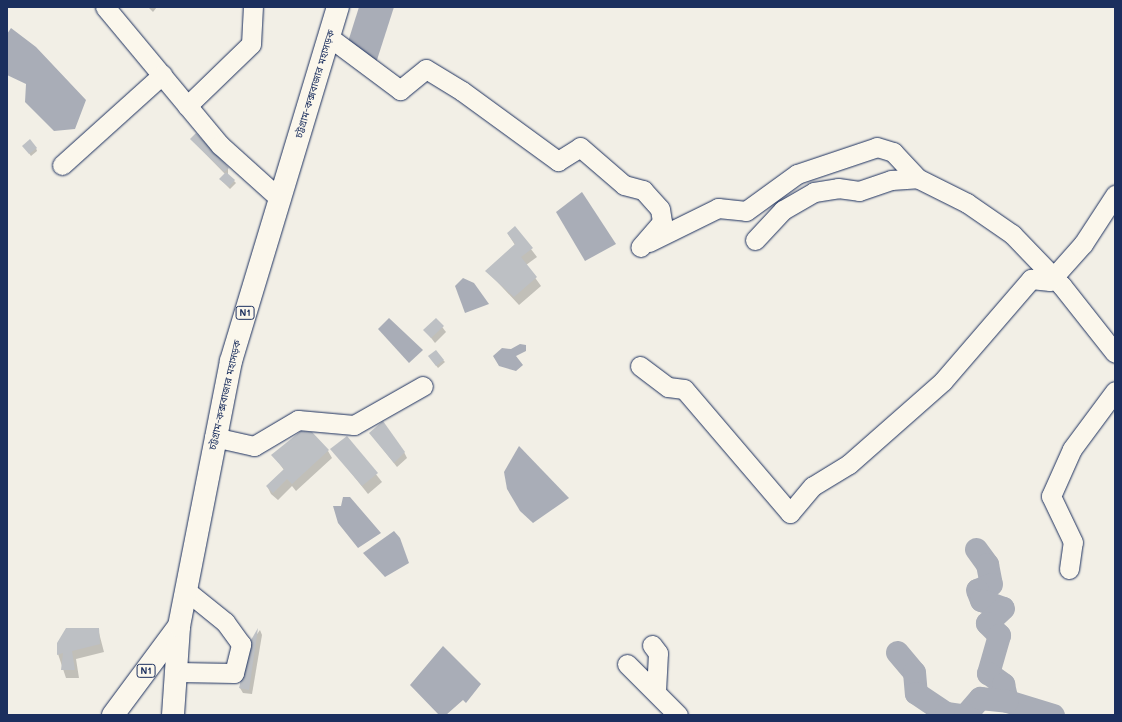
<!DOCTYPE html>
<meta charset="utf-8">
<style>
body{margin:0}
#map{position:relative;width:1122px;height:722px;overflow:hidden;background:#f2efe6;font-family:Mali,"Noto Sans Bengali",sans-serif}
div>[style]{position:absolute}
.water>*{inset:0;background:#a9adb7}
.shadow>*{inset:0;background:#0003}
.river>*{height:23px;margin:-11.5px;padding:0 11.5px;transform-origin:11.5px;border-radius:11.5px;background:#a9adb7}
.building>*{inset:0;background:#bdc0c4}
.roads{filter:drop-shadow(0 0 1px #1b2f5e) drop-shadow(0 0 1px #1b2f5e)}
.minor>*{height:19px;margin:-9.5px;padding:0 9.5px;transform-origin:9.5px;border-radius:9.5px;background:#fbf7ec}
.highway>*{height:22px;margin:-11px;padding:0 11px;transform-origin:11px;border-radius:11px;background:#fbf7ec}
span{translate:-50% -50%;white-space:nowrap;text-align:center;line-height:1.15;-webkit-text-stroke:3px #fbf7ec;paint-order:stroke}
.shield-label span{padding:1px 3px;background:#fbf7ec;border:1px solid;border-radius:3px;-webkit-text-stroke-width:0}
.shield-label{font-size:9px;color:#1b2f5e;font-weight:700}
.street-label{font-size:10px;color:#1b2f5e}
.frame{position:absolute;inset:0;border:8px solid #1b2f5e;pointer-events:none}
</style>
<div id="map">
<div class="water">
<div style="clip-path:polygon(359px 7px,394px 7px,376px 63px,347px 45px)"></div>
<div style="clip-path:polygon(11px 28px,36px 47px,86px 100px,75px 129px,54px 131px,25px 102px,26px 84px,7px 75px,7px 34px)"></div>
<div style="clip-path:polygon(582px 192px,616px 244px,585px 261px,556px 212px)"></div>
<div style="clip-path:polygon(463px 278px,474px 283px,489px 304px,465px 313px,455px 286px)"></div>
<div style="clip-path:polygon(389px 318px,423px 350px,409px 363px,378px 329px)"></div>
<div style="clip-path:polygon(520px 344px,526px 345px,526px 351px,516px 356px,523px 365px,516px 371px,499px 366px,493px 356px,502px 348px,511px 349px)"></div>
<div style="clip-path:polygon(519px 446px,569px 498px,533px 523px,520px 511px,507px 489px,504px 472px)"></div>
<div style="clip-path:polygon(343px 497px,350px 497px,381px 533px,358px 548px,338px 523px,333px 506px,341px 506px)"></div>
<div style="clip-path:polygon(394px 531px,400px 538px,409px 563px,385px 577px,363px 553px)"></div>
<div style="clip-path:polygon(443px 646px,481px 684px,466px 703px,463px 700px,446px 715px,439px 715px,410px 685px)"></div>
</div>
<div class="shadow">
<div style="clip-path:polygon(148px 7px,157px 7px,153px 12px)"></div>
<div style="clip-path:polygon(191px 139px,228px 168px,228px 175px,236px 183px,230px 189px,222px 181px,225px 174px)"></div>
<div style="clip-path:polygon(25px 148px,36px 148px,37px 151px,31px 156px)"></div>
<div style="clip-path:polygon(515px 228px,537px 257px,526px 265px,541px 286px,519px 305px,487px 271px,515px 245px,508px 234px)"></div>
<div style="clip-path:polygon(436px 319px,446px 332px,435px 343px,425px 330px)"></div>
<div style="clip-path:polygon(431px 359px,443px 360px,445px 362px,438px 368px)"></div>
<div style="clip-path:polygon(347px 437px,382px 482px,368px 494px,332px 449px)"></div>
<div style="clip-path:polygon(374px 438px,404px 452px,407px 458px,397px 467px)"></div>
<div style="clip-path:polygon(328px 451px,332px 458px,296px 491px,292px 486px,278px 500px,271px 494px,267px 486px,284px 470px,273px 455px)"></div>
<div style="clip-path:polygon(98px 629px,104px 652px,76px 659px,79px 678px,66px 678px,58px 654px)"></div>
<div style="clip-path:polygon(260px 630px,262px 635px,252px 694px,243px 693px,240px 688px,252px 641px)"></div>
</div>
<div class="river">
<div style="left:976px;top:549px;width:19px;rotate:54deg"></div>
<div style="left:987px;top:564px;width:20px;rotate:79deg"></div>
<div style="left:991px;top:584px;width:15px;rotate:157deg"></div>
<div style="left:977px;top:590px;width:11px;rotate:68deg"></div>
<div style="left:981px;top:600px;width:23px;rotate:20deg"></div>
<div style="left:1003px;top:608px;width:22px;rotate:137deg"></div>
<div style="left:987px;top:623px;width:17px;rotate:45deg"></div>
<div style="left:999px;top:635px;width:40px;rotate:106deg"></div>
<div style="left:988px;top:673px;width:19px;rotate:36deg"></div>
<div style="left:1003px;top:684px;width:17px;rotate:77deg"></div>
<div style="left:1007px;top:701px;width:48px;rotate:16.9deg"></div>
<div style="left:897px;top:652px;width:26px;rotate:50deg"></div>
<div style="left:914px;top:672px;width:21px;rotate:85deg"></div>
<div style="left:916px;top:693px;width:36px;rotate:34deg"></div>
<div style="left:946px;top:713px;width:14px;rotate:8deg"></div>
<div style="left:965px;top:715px;width:23px;rotate:-49deg"></div>
<div style="left:980px;top:698px;width:27px;rotate:6deg"></div>
</div>
<div class="building">
<div style="clip-path:polygon(196px 133px,229px 168px,224px 172px,190px 139px)"></div>
<div style="clip-path:polygon(30px 139px,37px 148px,29px 154px,22px 146px)"></div>
<div style="clip-path:polygon(226px 172px,235px 180px,229px 187px,219px 179px)"></div>
<div style="clip-path:polygon(515px 226px,533px 248px,521px 257px,537px 277px,514px 297px,485px 271px,515px 244px,507px 233px)"></div>
<div style="clip-path:polygon(436px 318px,444px 326px,431px 338px,423px 330px)"></div>
<div style="clip-path:polygon(436px 350px,444px 360px,436px 366px,428px 356px)"></div>
<div style="clip-path:polygon(383px 421px,405px 452px,394px 463px,369px 433px)"></div>
<div style="clip-path:polygon(301px 431px,312px 432px,329px 450px,292px 484px,287px 479px,273px 493px,266px 486px,284px 469px,271px 455px)"></div>
<div style="clip-path:polygon(347px 436px,378px 473px,362px 486px,330px 449px)"></div>
<div style="clip-path:polygon(66px 628px,99px 628px,100px 644px,72px 651px,75px 670px,61px 670px,63px 653px,57px 655px,57px 643px)"></div>
<div style="clip-path:polygon(258px 628px,249px 690px,239px 688px,251px 640px)"></div>
</div>
<div class="roads">
<div class="minor">
<div style="left:105px;top:7px;width:180px;rotate:50.2deg"></div>
<div style="left:220px;top:145px;width:81px;rotate:42deg"></div>
<div style="left:329px;top:37px;width:89px;rotate:36.7deg"></div>
<div style="left:400px;top:90px;width:33px;rotate:-39deg"></div>
<div style="left:426px;top:69px;width:42px;rotate:31.4deg"></div>
<div style="left:462px;top:91px;width:119px;rotate:36.1deg"></div>
<div style="left:558px;top:161px;width:26px;rotate:-32deg"></div>
<div style="left:580px;top:147px;width:58px;rotate:40.8deg"></div>
<div style="left:624px;top:185px;width:20px;rotate:15deg"></div>
<div style="left:643px;top:190px;width:25px;rotate:48deg"></div>
<div style="left:660px;top:209px;width:13px;rotate:81deg"></div>
<div style="left:662px;top:222px;width:33px;rotate:131deg"></div>
<div style="left:187px;top:106px;width:89px;rotate:-44.1deg"></div>
<div style="left:251px;top:44px;width:37px;rotate:-87deg"></div>
<div style="left:62px;top:165px;width:135px;rotate:-42deg"></div>
<div style="left:755px;top:240px;width:41px;rotate:-47deg"></div>
<div style="left:783px;top:210px;width:36px;rotate:-30deg"></div>
<div style="left:814px;top:192px;width:24px;rotate:-9deg"></div>
<div style="left:838px;top:188px;width:21px;rotate:8deg"></div>
<div style="left:859px;top:191px;width:34px;rotate:-19deg"></div>
<div style="left:891px;top:180px;width:26px;rotate:-4deg"></div>
<div style="left:917px;top:178px;width:56px;rotate:26.6deg"></div>
<div style="left:967px;top:203px;width:55px;rotate:34.6deg"></div>
<div style="left:1012px;top:234px;width:72px;rotate:46.1deg"></div>
<div style="left:1062px;top:286px;width:85px;rotate:51.7deg"></div>
<div style="left:649px;top:242px;width:77px;rotate:-26.2deg"></div>
<div style="left:718px;top:208px;width:28px;rotate:6deg"></div>
<div style="left:746px;top:211px;width:63px;rotate:-36deg"></div>
<div style="left:797px;top:174px;width:84px;rotate:-18.6deg"></div>
<div style="left:877px;top:147px;width:17px;rotate:17deg"></div>
<div style="left:893px;top:152px;width:35px;rotate:47deg"></div>
<div style="left:640px;top:366px;width:35px;rotate:37deg"></div>
<div style="left:668px;top:387px;width:16px;rotate:7deg"></div>
<div style="left:684px;top:389px;width:163px;rotate:49.5deg"></div>
<div style="left:790px;top:513px;width:35px;rotate:-50deg"></div>
<div style="left:813px;top:486px;width:42px;rotate:-31.4deg"></div>
<div style="left:849px;top:464px;width:125px;rotate:-41.4deg"></div>
<div style="left:943px;top:381px;width:135px;rotate:-49.2deg"></div>
<div style="left:1031px;top:279px;width:19px;rotate:6deg"></div>
<div style="left:1050px;top:281px;width:50px;rotate:-48.3deg"></div>
<div style="left:1083px;top:244px;width:59px;rotate:-56.9deg"></div>
<div style="left:214px;top:437px;width:41px;rotate:12.7deg"></div>
<div style="left:254px;top:446px;width:51px;rotate:-30.6deg"></div>
<div style="left:298px;top:420px;width:56px;rotate:5.1deg"></div>
<div style="left:354px;top:425px;width:79px;rotate:-29.5deg"></div>
<div style="left:1069px;top:569px;width:27px;rotate:-82deg"></div>
<div style="left:1073px;top:542px;width:51px;rotate:-115.6deg"></div>
<div style="left:1051px;top:496px;width:51px;rotate:-65.9deg"></div>
<div style="left:1072px;top:449px;width:72px;rotate:-53.4deg"></div>
<div style="left:652px;top:645px;width:10px;rotate:53deg"></div>
<div style="left:658px;top:653px;width:38px;rotate:93deg"></div>
<div style="left:627px;top:664px;width:72px;rotate:45deg"></div>
<div style="left:178px;top:672px;width:56px;rotate:1deg"></div>
<div style="left:234px;top:673px;width:30px;rotate:-76deg"></div>
<div style="left:241px;top:644px;width:27px;rotate:-126deg"></div>
<div style="left:225px;top:622px;width:48px;rotate:-141deg"></div>
</div>
<div class="highway">
<div style="left:113px;top:715px;width:111px;rotate:-53.4deg"></div>
<div style="left:173px;top:715px;width:89px;rotate:-86.1deg"></div>
<div style="left:179px;top:626px;width:270px;rotate:-78.9deg"></div>
<div style="left:231px;top:361px;width:370px;rotate:-73.2deg"></div>
</div>
</div>
<div class="shield-label">
<span style="left:245px;top:313px">N1</span>
<span style="left:146px;top:671px">N1</span>
</div>
<div class="street-label">
<span style="left:315px;top:84px;rotate:-73deg">চট্টগ্রাম-কক্সবাজার মহাসড়ক</span>
<span style="left:225px;top:395px;rotate:-77deg">চট্টগ্রাম-কক্সবাজার মহাসড়ক</span>
</div>
<div class="frame"></div>
</div>
